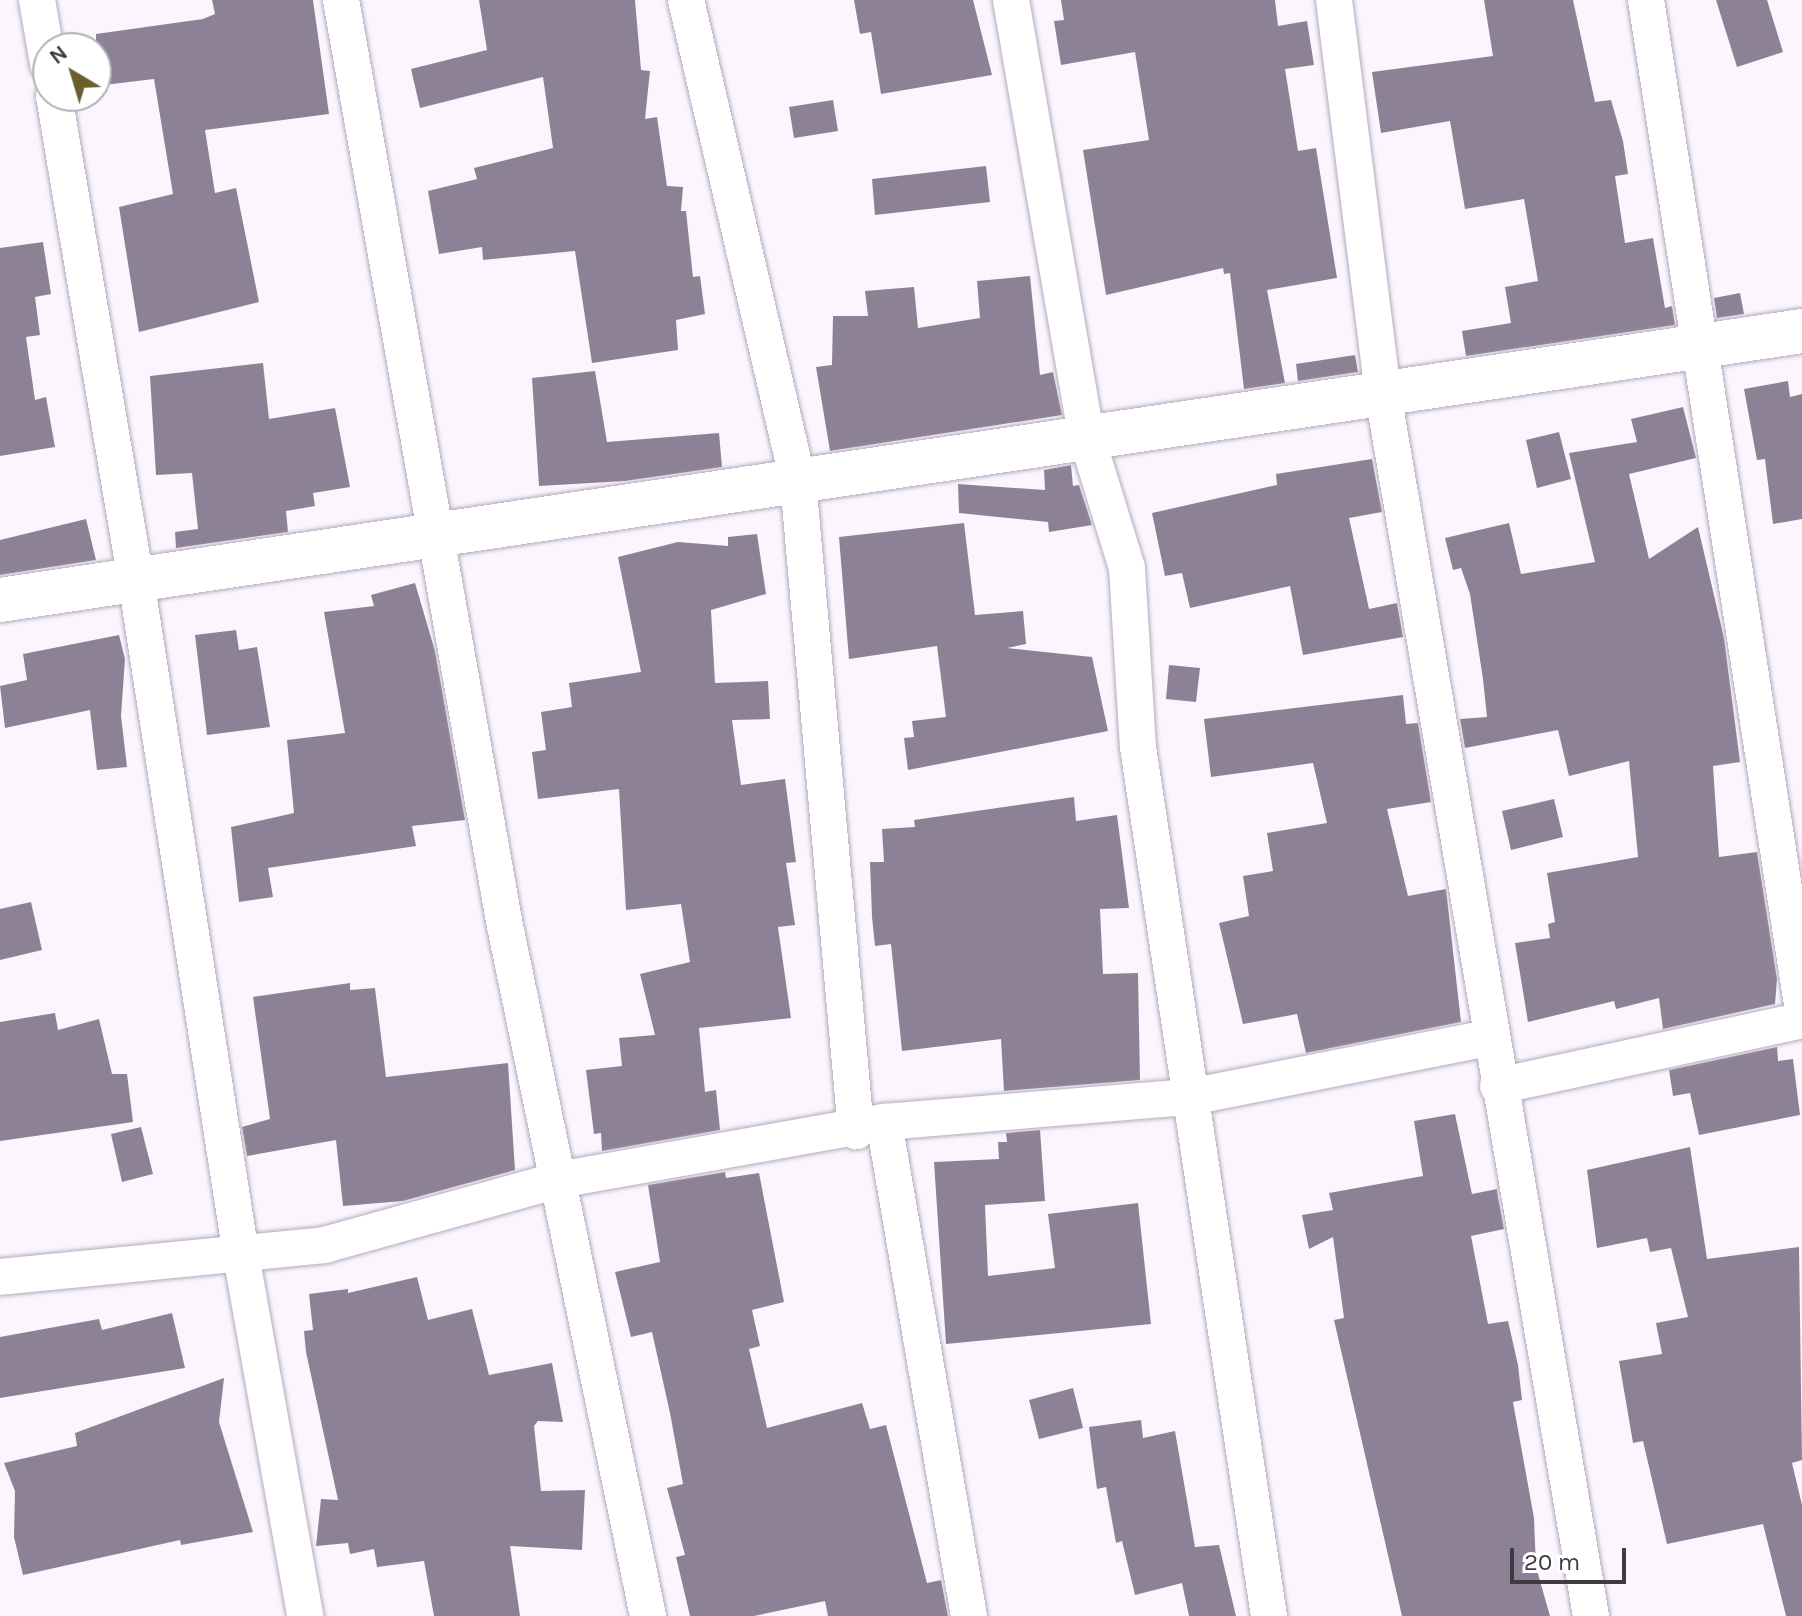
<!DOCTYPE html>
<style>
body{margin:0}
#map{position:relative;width:1802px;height:1616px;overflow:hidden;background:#fbf6fe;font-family:Karla,sans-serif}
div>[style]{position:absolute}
.building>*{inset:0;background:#8d8295}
.roads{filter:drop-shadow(0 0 2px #b5a9bd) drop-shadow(0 0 2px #b5a9bd)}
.minor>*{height:36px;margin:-18px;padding:0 18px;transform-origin:18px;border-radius:18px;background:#fff}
.tertiary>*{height:44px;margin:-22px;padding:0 22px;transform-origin:22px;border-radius:22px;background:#fff}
span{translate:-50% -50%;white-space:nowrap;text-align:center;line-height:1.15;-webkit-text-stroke:8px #fff;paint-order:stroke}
.north{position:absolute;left:32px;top:32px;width:80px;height:80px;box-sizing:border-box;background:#fff;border:2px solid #b3b1b4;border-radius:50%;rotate:322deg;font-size:22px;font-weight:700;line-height:32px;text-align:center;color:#403b43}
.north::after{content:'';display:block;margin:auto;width:28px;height:36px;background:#6b5e2b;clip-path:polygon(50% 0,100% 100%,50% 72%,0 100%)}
.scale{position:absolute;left:1510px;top:1548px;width:116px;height:36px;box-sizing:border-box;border:4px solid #403b43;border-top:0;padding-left:10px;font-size:24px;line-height:28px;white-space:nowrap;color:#403b43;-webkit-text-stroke:6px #fff;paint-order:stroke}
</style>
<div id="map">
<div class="building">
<div style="clip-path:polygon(212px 0,313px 0,329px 114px,205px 130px,215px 193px,236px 188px,259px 302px,139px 332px,119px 207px,173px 194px,154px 79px,96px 86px,96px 34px,203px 19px,215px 14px)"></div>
<div style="clip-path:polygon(479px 0,635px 0,641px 70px,650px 71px,645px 119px,657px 117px,667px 186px,683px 187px,681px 211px,686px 211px,693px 277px,700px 276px,705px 314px,676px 320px,678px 350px,592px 363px,575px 251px,483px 260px,482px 247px,439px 254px,428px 191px,477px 179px,474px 168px,553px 148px,543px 77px,420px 108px,411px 69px,487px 50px)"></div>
<div style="clip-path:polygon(854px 0,973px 0,992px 75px,881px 94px,871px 32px,860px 34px)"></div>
<div style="clip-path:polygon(1061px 0,1275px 0,1278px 26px,1307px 21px,1314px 65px,1285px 69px,1298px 151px,1316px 148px,1337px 278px,1267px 290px,1285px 383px,1244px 389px,1230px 273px,1224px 274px,1223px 268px,1106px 295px,1083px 150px,1149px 140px,1135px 52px,1061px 65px,1054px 21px,1064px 20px)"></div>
<div style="clip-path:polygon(1484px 0,1573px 0,1595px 102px,1611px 100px,1623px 141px,1628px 174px,1615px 176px,1625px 243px,1653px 238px,1665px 308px,1672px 306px,1675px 325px,1466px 356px,1462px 331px,1511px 323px,1505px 287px,1538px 281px,1524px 199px,1465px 209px,1450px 121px,1381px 133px,1372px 72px,1493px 56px)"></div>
<div style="clip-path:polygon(1716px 0,1767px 0,1783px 52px,1737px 67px)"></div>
<div style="clip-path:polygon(833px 100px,838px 131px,794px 138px,789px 107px)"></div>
<div style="clip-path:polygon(986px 166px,990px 202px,875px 215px,872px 179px)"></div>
<div style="clip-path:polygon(43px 242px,51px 294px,35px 297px,40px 335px,26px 337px,35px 400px,46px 397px,55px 447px,0 456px,0 248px)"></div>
<div style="clip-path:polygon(1030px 276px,1040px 375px,1053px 372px,1062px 415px,830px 451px,816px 367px,832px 365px,833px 316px,868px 316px,865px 291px,914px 287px,918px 328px,980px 318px,977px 281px)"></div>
<div style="clip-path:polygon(1740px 293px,1744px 314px,1717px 318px,1714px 298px)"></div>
<div style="clip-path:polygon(1355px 355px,1358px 372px,1298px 381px,1296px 364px)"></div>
<div style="clip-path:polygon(263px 363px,269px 419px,335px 408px,350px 487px,313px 493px,315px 506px,286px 511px,288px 532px,176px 548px,175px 532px,198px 529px,192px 473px,156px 475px,150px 376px)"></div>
<div style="clip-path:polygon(595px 371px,607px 442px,719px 433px,722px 467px,625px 481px,539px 486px,532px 378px)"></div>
<div style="clip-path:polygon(1788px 381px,1790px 397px,1802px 394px,1802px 519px,1773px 524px,1765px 459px,1757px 460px,1744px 389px)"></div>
<div style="clip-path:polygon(1683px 407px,1696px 458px,1629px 474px,1649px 559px,1698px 527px,1724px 638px,1740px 762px,1713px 766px,1719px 857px,1757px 852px,1777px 979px,1775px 1004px,1663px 1029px,1659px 998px,1616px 1009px,1614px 1001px,1528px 1022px,1515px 943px,1550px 938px,1548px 924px,1555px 922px,1547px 873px,1638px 857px,1629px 761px,1569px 776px,1558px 730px,1465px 748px,1460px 719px,1487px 717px,1483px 679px,1470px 594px,1461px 568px,1453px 570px,1445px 538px,1509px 523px,1521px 574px,1595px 562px,1569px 453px,1637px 442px,1631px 419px)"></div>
<div style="clip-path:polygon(1559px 432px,1571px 479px,1537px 488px,1526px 440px)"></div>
<div style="clip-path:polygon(1372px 459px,1382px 512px,1349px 518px,1369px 609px,1397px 603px,1403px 637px,1303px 655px,1290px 586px,1190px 608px,1182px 573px,1165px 576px,1152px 513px,1277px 485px,1276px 474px)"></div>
<div style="clip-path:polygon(1071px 465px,1073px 486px,1079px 485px,1092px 525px,1049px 532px,1048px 522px,959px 513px,958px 484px,1045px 490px,1044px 470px)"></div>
<div style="clip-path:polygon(86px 519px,96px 560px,0 575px,0 540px)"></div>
<div style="clip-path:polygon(964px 523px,975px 615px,1023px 611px,1026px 644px,1007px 648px,1092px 657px,1108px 731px,908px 770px,904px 738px,914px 737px,912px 721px,946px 717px,937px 646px,849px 659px,839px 537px)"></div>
<div style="clip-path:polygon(757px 534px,766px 594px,711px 610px,715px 683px,768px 681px,770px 719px,732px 720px,741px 785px,785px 779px,796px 862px,786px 863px,795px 925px,778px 927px,791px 1018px,699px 1028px,705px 1092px,716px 1090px,720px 1130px,602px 1151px,601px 1133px,594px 1134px,586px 1070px,622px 1066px,619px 1038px,655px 1035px,640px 974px,690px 962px,681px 904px,626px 910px,619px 789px,538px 799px,532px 752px,546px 750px,541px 712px,572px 707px,569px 683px,641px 672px,618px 557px,678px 542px,728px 546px,728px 537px)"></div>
<div style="clip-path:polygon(415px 583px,435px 651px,465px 820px,412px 826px,416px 846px,268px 868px,273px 897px,239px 902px,231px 827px,294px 813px,287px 740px,345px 733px,324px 612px,374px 606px,371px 595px)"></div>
<div style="clip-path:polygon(236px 630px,239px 650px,257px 647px,270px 727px,207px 735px,195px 635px)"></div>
<div style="clip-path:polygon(119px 635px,125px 659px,121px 716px,127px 767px,97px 770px,90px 710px,5px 728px,0 686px,27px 680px,23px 654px)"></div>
<div style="clip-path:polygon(1169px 665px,1200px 668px,1196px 702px,1166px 699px)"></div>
<div style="clip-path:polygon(1403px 695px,1406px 724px,1418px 723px,1431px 802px,1387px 809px,1408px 896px,1446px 889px,1461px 1022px,1306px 1053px,1297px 1014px,1243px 1024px,1219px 923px,1249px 916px,1243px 876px,1273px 871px,1267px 833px,1327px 823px,1313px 763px,1211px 777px,1204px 719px)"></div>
<div style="clip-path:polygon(1074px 797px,1076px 821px,1117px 815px,1129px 908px,1100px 909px,1103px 974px,1138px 973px,1140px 1080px,1004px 1091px,1001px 1039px,902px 1051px,891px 944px,875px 946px,872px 917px,870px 862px,884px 862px,882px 829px,915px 827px,914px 820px)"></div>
<div style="clip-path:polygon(1554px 799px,1563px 837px,1511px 850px,1502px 811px)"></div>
<div style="clip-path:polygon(31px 902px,42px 950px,0 960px,0 909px)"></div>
<div style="clip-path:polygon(350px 983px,350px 990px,375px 988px,386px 1077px,508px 1063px,515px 1170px,403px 1201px,343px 1206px,336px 1140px,247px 1156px,242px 1127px,270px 1119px,253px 997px)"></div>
<div style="clip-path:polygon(55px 1013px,58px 1030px,99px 1019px,112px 1074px,127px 1074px,133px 1122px,0 1141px,0 1022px)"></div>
<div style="clip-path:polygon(1777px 1047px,1778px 1061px,1793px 1059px,1800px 1115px,1699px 1135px,1690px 1093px,1673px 1096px,1669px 1070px)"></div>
<div style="clip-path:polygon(1455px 1114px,1472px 1194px,1497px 1189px,1498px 1197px,1504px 1229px,1471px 1236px,1488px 1324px,1508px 1321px,1518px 1365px,1522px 1400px,1513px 1402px,1534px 1518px,1536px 1567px,1550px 1616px,1402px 1616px,1334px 1320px,1344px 1318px,1333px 1237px,1309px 1249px,1302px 1215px,1333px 1210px,1329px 1193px,1423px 1176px,1414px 1121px)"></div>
<div style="clip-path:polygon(141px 1127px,153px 1174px,122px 1182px,111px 1134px)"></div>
<div style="clip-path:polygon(1040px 1130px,1045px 1201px,985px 1205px,988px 1276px,1055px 1268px,1048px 1214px,1138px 1203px,1151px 1324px,946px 1344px,934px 1162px,999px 1159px,998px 1142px,1007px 1142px,1006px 1133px)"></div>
<div style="clip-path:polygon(1690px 1147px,1707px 1259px,1799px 1247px,1802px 1460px,1792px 1463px,1802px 1505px,1802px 1616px,1786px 1616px,1763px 1524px,1667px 1544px,1643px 1441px,1633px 1443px,1619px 1361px,1662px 1354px,1656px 1323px,1688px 1317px,1671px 1248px,1650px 1252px,1647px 1238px,1597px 1248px,1587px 1170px)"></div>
<div style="clip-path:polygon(725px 1172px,726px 1178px,759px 1173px,784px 1302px,752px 1310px,760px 1346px,749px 1349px,767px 1428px,862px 1403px,870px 1429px,886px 1425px,927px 1583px,941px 1580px,948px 1616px,828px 1616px,825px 1601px,754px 1616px,690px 1616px,676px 1557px,685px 1555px,667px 1488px,683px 1484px,670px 1413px,652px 1332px,631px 1337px,615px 1272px,660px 1262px,648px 1185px)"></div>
<div style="clip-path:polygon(417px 1277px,428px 1320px,472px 1309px,489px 1375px,552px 1363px,563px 1422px,538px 1421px,534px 1426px,541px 1491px,585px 1490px,582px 1550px,510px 1546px,520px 1616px,434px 1616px,424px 1561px,377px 1567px,374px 1549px,350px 1554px,348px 1543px,316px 1546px,321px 1499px,338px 1500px,306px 1352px,304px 1331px,313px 1330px,309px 1294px,348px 1289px,348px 1293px)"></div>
<div style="clip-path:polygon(172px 1313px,185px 1368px,0 1398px,0 1337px,99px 1319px,102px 1330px)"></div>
<div style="clip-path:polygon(224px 1378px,219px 1422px,253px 1532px,181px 1545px,180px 1540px,23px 1575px,14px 1537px,15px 1491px,4px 1463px,77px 1446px,75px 1433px)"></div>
<div style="clip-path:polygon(1073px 1388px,1083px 1428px,1039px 1439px,1029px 1400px)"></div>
<div style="clip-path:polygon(1141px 1420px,1143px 1438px,1175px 1431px,1195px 1547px,1219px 1545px,1236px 1616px,1189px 1616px,1182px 1583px,1135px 1595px,1122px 1541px,1116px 1543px,1106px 1487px,1097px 1489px,1089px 1427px)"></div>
</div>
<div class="roads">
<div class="minor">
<div style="left:37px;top:0;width:65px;rotate:80.2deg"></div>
<div style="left:341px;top:0;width:940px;rotate:79.96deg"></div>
<div style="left:505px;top:926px;width:705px;rotate:78.29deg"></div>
<div style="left:686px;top:0;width:494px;rotate:76.9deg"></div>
<div style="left:798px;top:481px;width:653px;rotate:84.9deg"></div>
<div style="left:1011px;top:0;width:445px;rotate:80.2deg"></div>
<div style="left:1087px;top:438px;width:136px;rotate:72.9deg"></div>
<div style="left:1127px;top:568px;width:179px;rotate:86.5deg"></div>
<div style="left:1138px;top:747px;width:879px;rotate:81.43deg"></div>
<div style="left:1334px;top:0;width:397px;rotate:82.9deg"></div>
<div style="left:1383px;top:394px;width:1240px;rotate:80.34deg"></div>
<div style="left:1646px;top:0;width:1016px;rotate:81.17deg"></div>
<div style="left:54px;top:96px;width:491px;rotate:80.4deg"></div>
<div style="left:136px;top:580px;width:683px;rotate:81.16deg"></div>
<div style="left:241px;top:1255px;width:367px;rotate:79.9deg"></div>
<div style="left:1498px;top:1086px;width:311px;rotate:-12.2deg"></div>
<div style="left:884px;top:1122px;width:501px;rotate:80.24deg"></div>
<div style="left:0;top:1277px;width:326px;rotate:-5.6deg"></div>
<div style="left:324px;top:1245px;width:243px;rotate:-15.5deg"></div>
<div style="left:558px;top:1180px;width:331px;rotate:-10.1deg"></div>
<div style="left:884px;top:1122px;width:307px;rotate:-4.7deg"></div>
<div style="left:1190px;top:1097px;width:305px;rotate:-11.2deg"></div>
</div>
<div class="tertiary">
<div style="left:0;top:600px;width:1822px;rotate:-8.49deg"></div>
</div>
</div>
<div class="north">N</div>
<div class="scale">20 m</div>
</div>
